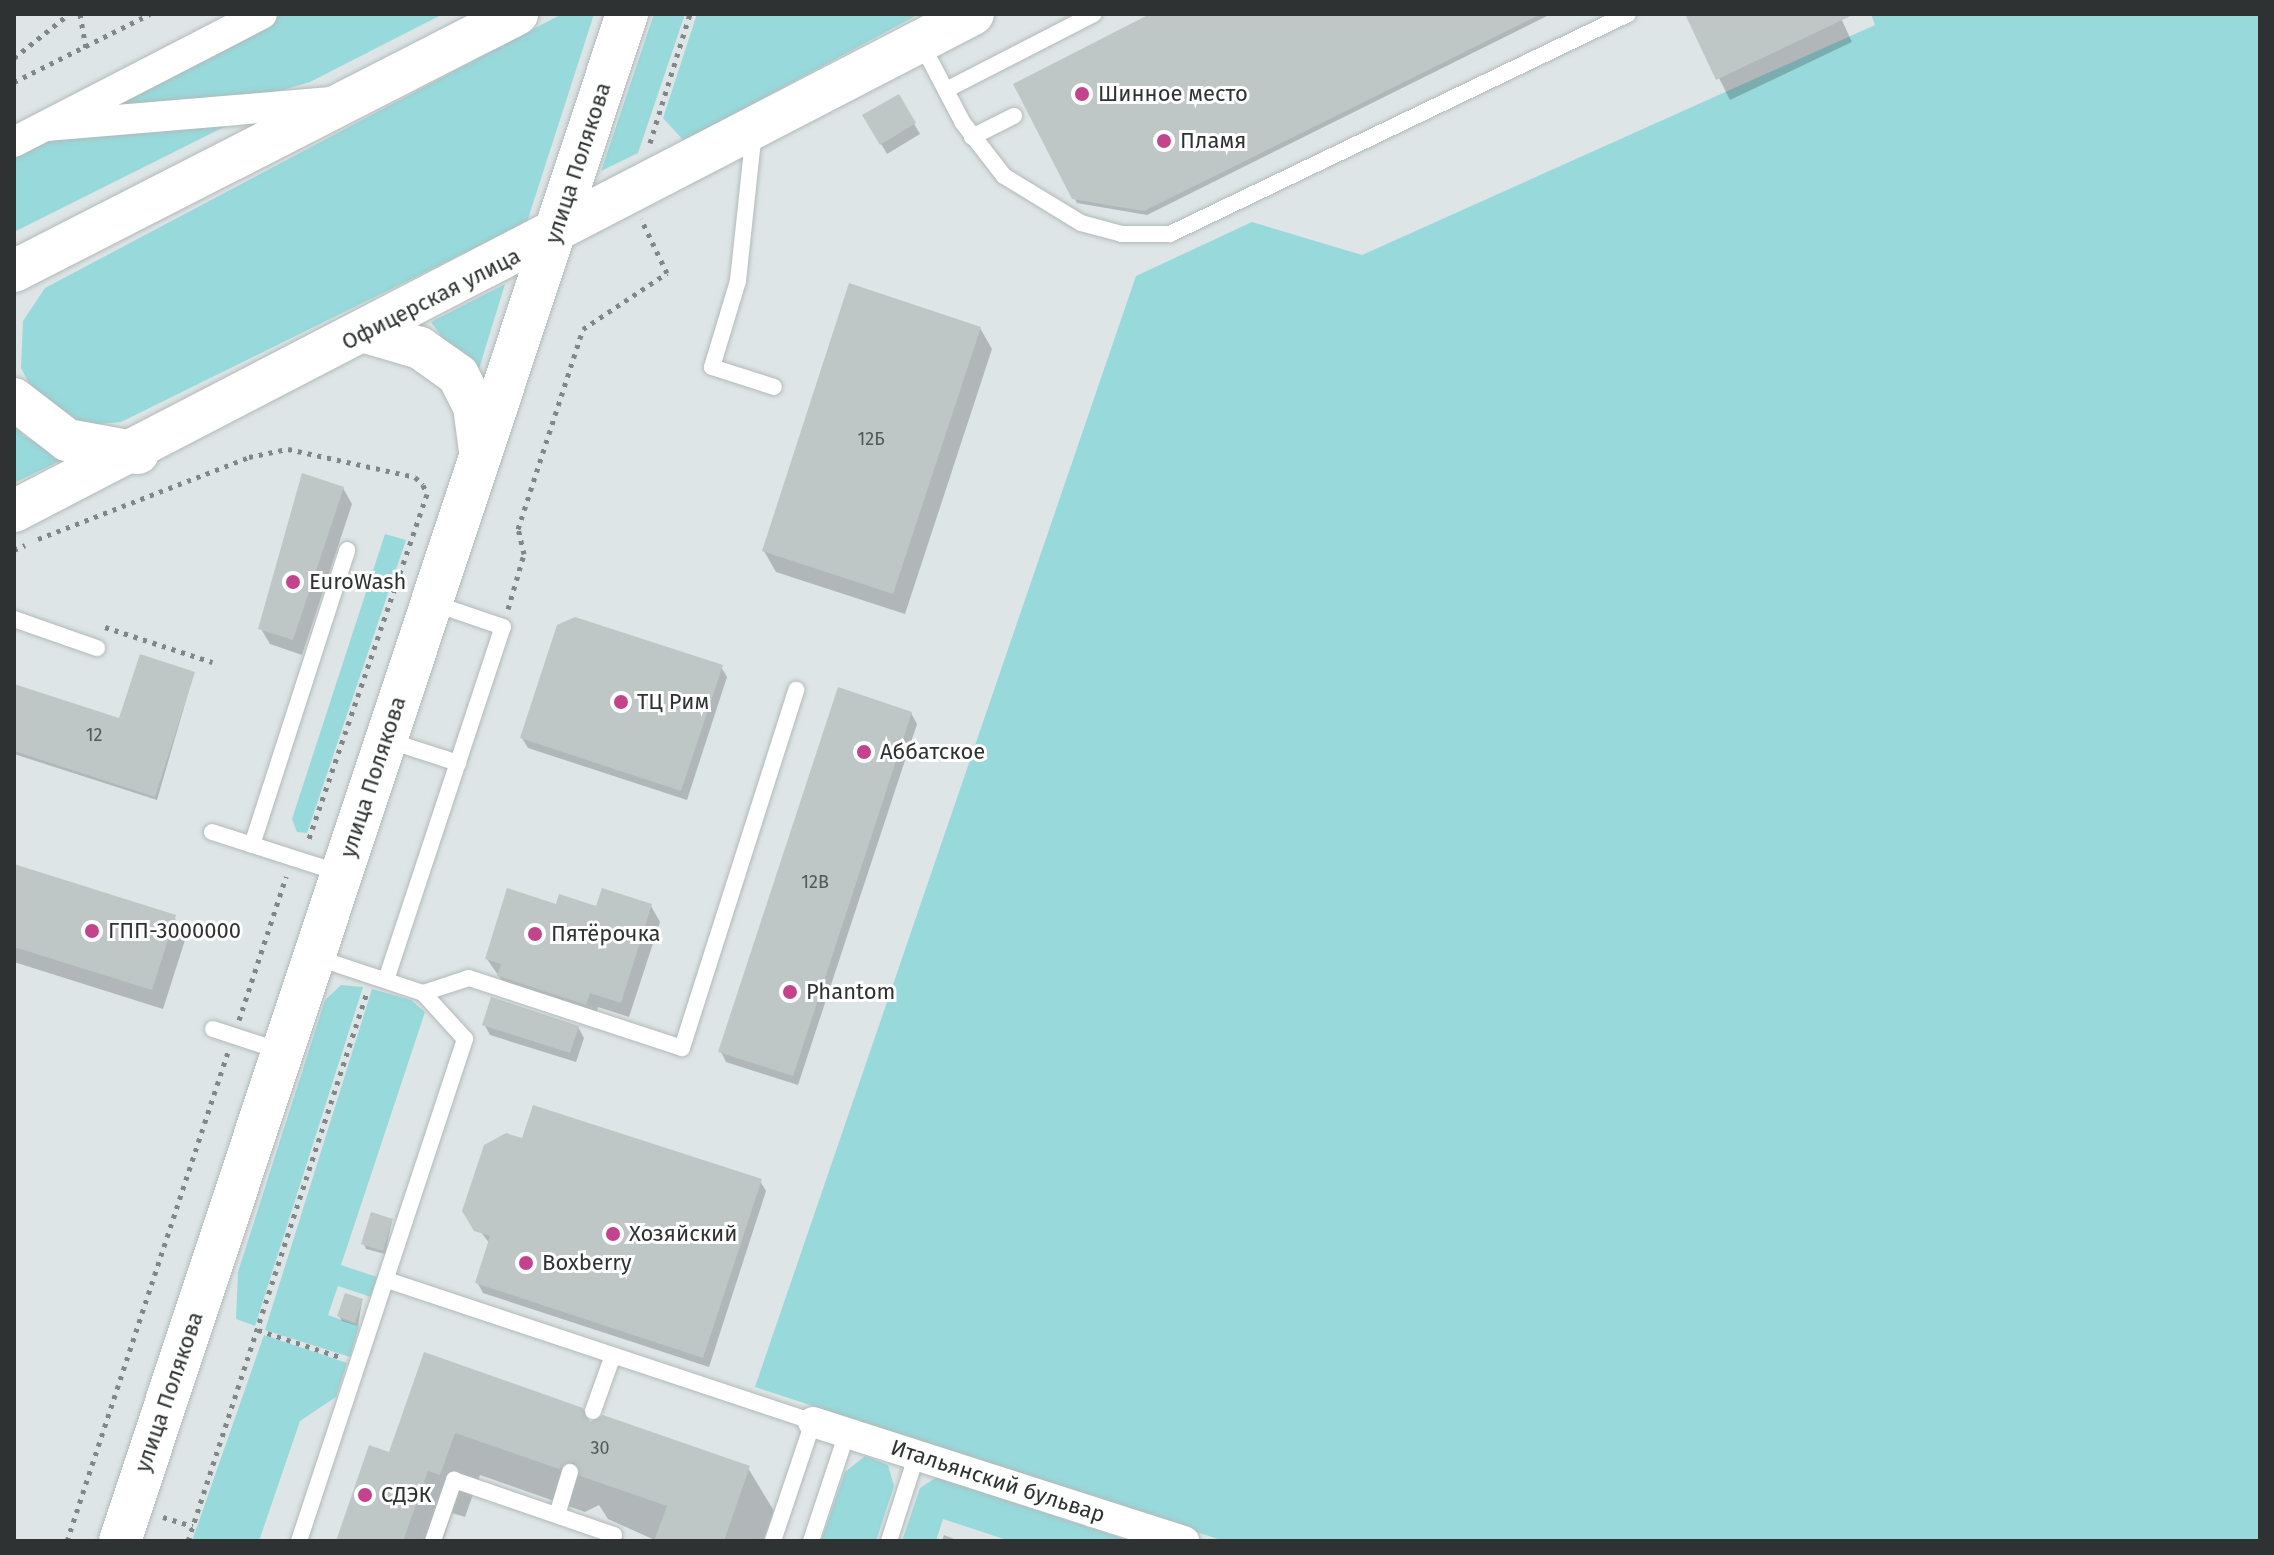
<!DOCTYPE html>
<meta charset="utf-8">
<style>
body{margin:0}
#map{position:relative;width:2274px;height:1555px;overflow:hidden;background:#dee5e6;font-family:"Fira Sans",sans-serif}
div>[style]{position:absolute}
.green>*{inset:0;background:#98d9db}
.shadow>*{inset:0;background:#0003}
.building>*{inset:0;background:#bfc6c6}
.path>*{height:5px;margin-top:-2.5px;transform-origin:0;background:repeating-linear-gradient(90deg,#818686 0 4px,transparent 0 10px)}
.roads{filter:drop-shadow(0 0 2px #b2b9b9) drop-shadow(0 0 2px #b2b9b9)}
.service>*{height:16px;margin:-8px;padding:0 8px;transform-origin:8px;border-radius:8px;background:#fff}
.minor>*{height:30px;margin:-15px;padding:0 15px;transform-origin:15px;border-radius:15px;background:#fff}
.secondary>*{height:42px;margin:-21px;padding:0 21px;transform-origin:21px;border-radius:21px;background:#fff}
.dots>*{width:22px;height:22px;translate:-50% -50%;box-sizing:border-box;border:4px solid #fff;border-radius:50%}
span{translate:-50% -50%;white-space:nowrap;text-align:center;line-height:1.15;-webkit-text-stroke:6px #fff;paint-order:stroke}
.number-label{font-size:18px;color:#535757}
.number-label span{-webkit-text-stroke-width:0}
.poi-label{font-size:22px;color:#2f3232}
.left{translate:0 -50%;text-align:left}
.street-label{font-size:22px;color:#2f3232}
.frame{position:absolute;inset:0;border:16px solid #2f3232;pointer-events:none}
</style>
<div id="map">
<div class="green">
<div style="clip-path:polygon(281px 14px,443px 14px,310px 82px,262px 96px,94px 110px)"></div>
<div style="clip-path:polygon(562px 14px,594px 14px,527px 222px,121px 422px,79px 426px,37px 399px,21px 368px,23px 321px,45px 288px)"></div>
<div style="clip-path:polygon(654px 14px,685px 14px,638px 153px,601px 171px)"></div>
<div style="clip-path:polygon(697px 14px,919px 14px,684px 141px,663px 118px)"></div>
<div style="clip-path:polygon(1871px 14px,2260px 14px,2260px 1541px,1224px 1541px,755px 1387px,1136px 276px,1252px 222px,1362px 255px,1875px 25px)"></div>
<div style="clip-path:polygon(234px 122px,14px 232px,14px 154px,40px 141px)"></div>
<div style="clip-path:polygon(505px 284px,475px 382px,431px 322px)"></div>
<div style="clip-path:polygon(14px 423px,24px 436px,66px 458px,14px 483px)"></div>
<div style="clip-path:polygon(385px 534px,406px 540px,307px 833px,297px 832px,292px 819px)"></div>
<div style="clip-path:polygon(341px 985px,363px 987px,255px 1326px,236px 1319px,238px 1272px,325px 1000px)"></div>
<div style="clip-path:polygon(372px 989px,411px 1000px,425px 1012px,341px 1265px,377px 1277px,371px 1297px,338px 1286px,328px 1315px,359px 1326px,350px 1357px,265px 1330px)"></div>
<div style="clip-path:polygon(264px 1335px,347px 1363px,336px 1397px,300px 1421px,259px 1541px,192px 1541px)"></div>
<div style="clip-path:polygon(865px 1456px,888px 1465px,894px 1486px,876px 1541px,821px 1541px,845px 1472px)"></div>
<div style="clip-path:polygon(937px 1477px,1130px 1541px,1010px 1541px,943px 1519px,936px 1541px,902px 1541px,920px 1488px)"></div>
</div>
<div class="shadow">
<div style="clip-path:polygon(1155px 14px,1551px 14px,1147px 215px,1077px 203px,1016px 85px)"></div>
<div style="clip-path:polygon(1687px 14px,1839px 14px,1852px 42px,1730px 100px)"></div>
<div style="clip-path:polygon(898px 96px,920px 134px,887px 154px,865px 116px)"></div>
<div style="clip-path:polygon(980px 328px,992px 349px,905px 614px,776px 572px,764px 551px)"></div>
<div style="clip-path:polygon(343px 488px,352px 504px,302px 655px,270px 644px,261px 629px)"></div>
<div style="clip-path:polygon(721px 667px,727px 677px,687px 800px,528px 748px,522px 738px)"></div>
<div style="clip-path:polygon(194px 673px,157px 800px,14px 754px,14px 687px,120px 721px)"></div>
<div style="clip-path:polygon(911px 713px,917px 724px,798px 1085px,726px 1062px,721px 1052px)"></div>
<div style="clip-path:polygon(14px 866px,174px 917px,186px 937px,163px 1009px,14px 962px)"></div>
<div style="clip-path:polygon(651px 906px,660px 922px,629px 1017px,598px 1007px,595px 1020px,509px 991px,487px 959px,557px 907px)"></div>
<div style="clip-path:polygon(484px 1024px,578px 1027px,584px 1038px,576px 1062px,490px 1035px)"></div>
<div style="clip-path:polygon(760px 1181px,766px 1191px,709px 1367px,483px 1293px,477px 1282px,490px 1244px,465px 1211px)"></div>
<div style="clip-path:polygon(392px 1221px,385px 1254px,366px 1249px,364px 1244px)"></div>
<div style="clip-path:polygon(362px 1301px,358px 1326px,342px 1321px,339px 1316px)"></div>
<div style="clip-path:polygon(425px 1354px,590px 1424px,748px 1468px,774px 1511px,763px 1541px,657px 1541px,608px 1519px,599px 1505px,585px 1512px,480px 1475px,465px 1517px,452px 1513px,443px 1541px,338px 1541px,390px 1454px)"></div>
<div style="clip-path:polygon(944px 1535px,959px 1541px,942px 1541px)"></div>
</div>
<div class="building">
<div style="clip-path:polygon(1150px 14px,1541px 14px,1144px 211px,1072px 199px,1013px 84px)"></div>
<div style="clip-path:polygon(1685px 14px,1855px 14px,1716px 80px)"></div>
<div style="clip-path:polygon(899px 94px,916px 123px,880px 145px,862px 115px)"></div>
<div style="clip-path:polygon(849px 283px,981px 327px,893px 594px,762px 551px)"></div>
<div style="clip-path:polygon(302px 473px,344px 487px,293px 640px,258px 629px)"></div>
<div style="clip-path:polygon(575px 617px,723px 665px,681px 791px,520px 738px,557px 625px)"></div>
<div style="clip-path:polygon(140px 654px,195px 672px,155px 797px,14px 751px,14px 684px,119px 718px)"></div>
<div style="clip-path:polygon(838px 687px,912px 712px,793px 1076px,718px 1052px)"></div>
<div style="clip-path:polygon(14px 864px,176px 915px,152px 990px,14px 947px)"></div>
<div style="clip-path:polygon(507px 888px,556px 904px,559px 894px,596px 906px,602px 888px,652px 904px,621px 1003px,590px 993px,586px 1005px,497px 976px,501px 964px,485px 959px)"></div>
<div style="clip-path:polygon(491px 997px,579px 1026px,570px 1053px,482px 1025px)"></div>
<div style="clip-path:polygon(533px 1105px,762px 1179px,703px 1358px,475px 1283px,490px 1236px,474px 1231px,462px 1211px,484px 1145px,506px 1133px,522px 1138px)"></div>
<div style="clip-path:polygon(371px 1212px,393px 1219px,383px 1251px,361px 1244px)"></div>
<div style="clip-path:polygon(345px 1293px,363px 1299px,355px 1323px,337px 1316px)"></div>
<div style="clip-path:polygon(424px 1352px,583px 1408px,590px 1422px,603px 1415px,750px 1466px,724px 1541px,654px 1541px,667px 1506px,580px 1476px,574px 1462px,559px 1469px,455px 1433px,440px 1475px,428px 1471px,403px 1541px,336px 1541px,369px 1445px,389px 1452px)"></div>
</div>
<div class="path">
<div style="left:80px;top:14px;width:34px;rotate:80deg"></div>
<div style="left:14px;top:58px;width:70px;rotate:-38.7deg"></div>
<div style="left:14px;top:82px;width:152px;rotate:-26.6deg"></div>
<div style="left:650px;top:143px;width:135px;rotate:-72.8deg"></div>
<div style="left:38px;top:539px;width:226px;rotate:-21.2deg"></div>
<div style="left:249px;top:457px;width:40px;rotate:-12deg"></div>
<div style="left:288px;top:449px;width:130px;rotate:12.4deg"></div>
<div style="left:415px;top:477px;width:11px;rotate:45deg"></div>
<div style="left:423px;top:485px;width:10px;rotate:66deg"></div>
<div style="left:427px;top:494px;width:368px;rotate:108.9deg"></div>
<div style="left:14px;top:550px;width:12px;rotate:-24deg"></div>
<div style="left:508px;top:609px;width:57px;rotate:-73.8deg"></div>
<div style="left:524px;top:554px;width:26px;rotate:-103deg"></div>
<div style="left:518px;top:529px;width:210px;rotate:-72deg"></div>
<div style="left:583px;top:329px;width:101px;rotate:-33.7deg"></div>
<div style="left:667px;top:273px;width:60px;rotate:-115.7deg"></div>
<div style="left:105px;top:627px;width:113px;rotate:18.1deg"></div>
<div style="left:239px;top:1020px;width:151px;rotate:-71.8deg"></div>
<div style="left:258px;top:1330px;width:86px;rotate:18.2deg"></div>
<div style="left:163px;top:1517px;width:31px;rotate:17deg"></div>
<div style="left:67px;top:1541px;width:515px;rotate:-71.78deg"></div>
<div style="left:188px;top:1541px;width:577px;rotate:-71.94deg"></div>
</div>
<div class="roads">
<div class="service">
<div style="left:921px;top:43px;width:90px;rotate:62.3deg"></div>
<div style="left:963px;top:123px;width:67px;rotate:52.3deg"></div>
<div style="left:1004px;top:176px;width:90px;rotate:31.4deg"></div>
<div style="left:1081px;top:223px;width:42px;rotate:15deg"></div>
<div style="left:1122px;top:234px;width:48px"></div>
<div style="left:1170px;top:234px;width:508px;rotate:-25.66deg"></div>
<div style="left:946px;top:90px;width:166px;rotate:-27.2deg"></div>
<div style="left:754px;top:131px;width:151px;rotate:96.1deg"></div>
<div style="left:738px;top:281px;width:90px;rotate:106.8deg"></div>
<div style="left:712px;top:367px;width:65px;rotate:17.9deg"></div>
<div style="left:972px;top:137px;width:47px;rotate:-26.6deg"></div>
<div style="left:14px;top:619px;width:88px;rotate:19.3deg"></div>
<div style="left:387px;top:740px;width:75px;rotate:17.9deg"></div>
<div style="left:212px;top:832px;width:134px;rotate:17.8deg"></div>
<div style="left:252px;top:845px;width:310px;rotate:-72.1deg"></div>
<div style="left:386px;top:980px;width:372px;rotate:-71.7deg"></div>
<div style="left:503px;top:627px;width:74px;rotate:-161.1deg"></div>
<div style="left:423px;top:993px;width:48px;rotate:-18.1deg"></div>
<div style="left:469px;top:978px;width:224px;rotate:18.2deg"></div>
<div style="left:682px;top:1048px;width:376px;rotate:-72.3deg"></div>
<div style="left:213px;top:1029px;width:71px;rotate:18.2deg"></div>
<div style="left:387px;top:1280px;width:449px;rotate:18.4deg"></div>
<div style="left:813px;top:1422px;width:126px;rotate:108.6deg"></div>
<div style="left:593px;top:1411px;width:59px;rotate:-70.3deg"></div>
<div style="left:557px;top:1515px;width:45px;rotate:-73.2deg"></div>
<div style="left:299px;top:1541px;width:529px;rotate:-71.7deg"></div>
<div style="left:465px;top:1039px;width:62px;rotate:-132.4deg"></div>
<div style="left:423px;top:993px;width:114px;rotate:-161.6deg"></div>
<div style="left:433px;top:1541px;width:65px;rotate:-71deg"></div>
<div style="left:454px;top:1480px;width:169px;rotate:19deg"></div>
<div style="left:614px;top:1535px;width:6px;rotate:108deg"></div>
<div style="left:811px;top:1541px;width:114px;rotate:-71.6deg"></div>
<div style="left:889px;top:1541px;width:91px;rotate:-72.2deg"></div>
</div>
<div class="minor">
<div style="left:46px;top:126px;width:286px;rotate:-4.8deg"></div>
<div style="left:14px;top:142px;width:279px;rotate:-27.3deg"></div>
<div style="left:813px;top:1422px;width:390px;rotate:17.8deg"></div>
</div>
<div class="secondary">
<div style="left:14px;top:271px;width:565px;rotate:-27.06deg"></div>
<div style="left:366px;top:332px;width:56px;rotate:16.5deg"></div>
<div style="left:420px;top:348px;width:47px;rotate:35.4deg"></div>
<div style="left:458px;top:375px;width:35px;rotate:63deg"></div>
<div style="left:474px;top:406px;width:45px;rotate:82.4deg"></div>
<div style="left:14px;top:399px;width:67px;rotate:37.7deg"></div>
<div style="left:67px;top:440px;width:72px;rotate:10.4deg"></div>
<div style="left:14px;top:511px;width:1080px;rotate:-27.4deg"></div>
<div style="left:120px;top:1541px;width:1609px;rotate:-71.63deg"></div>
</div>
</div>
<div class="dots">
<div style="left:1082px;top:94px;background:#c4438d"></div>
<div style="left:1164px;top:141px;background:#c4438d"></div>
<div style="left:293px;top:582px;background:#c4438d"></div>
<div style="left:621px;top:702px;background:#c4438d"></div>
<div style="left:864px;top:752px;background:#c4438d"></div>
<div style="left:92px;top:931px;background:#c4438d"></div>
<div style="left:535px;top:934px;background:#c4438d"></div>
<div style="left:790px;top:992px;background:#c4438d"></div>
<div style="left:613px;top:1234px;background:#c4438d"></div>
<div style="left:526px;top:1263px;background:#c4438d"></div>
<div style="left:365px;top:1495px;background:#c4438d"></div>
</div>
<div class="number-label">
<span style="left:871px;top:439px">12Б</span>
<span style="left:94px;top:735px">12</span>
<span style="left:815px;top:882px">12В</span>
<span style="left:600px;top:1448px">30</span>
</div>
<div class="poi-label">
<span class="left" style="left:1098px;top:94px">Шинное место</span>
<span class="left" style="left:1180px;top:141px">Пламя</span>
<span class="left" style="left:309px;top:582px">EuroWash</span>
<span class="left" style="left:637px;top:702px">ТЦ Рим</span>
<span class="left" style="left:880px;top:752px">Аббатское</span>
<span class="left" style="left:108px;top:931px">ГПП-3000000</span>
<span class="left" style="left:551px;top:934px">Пятёрочка</span>
<span class="left" style="left:806px;top:992px">Phantom</span>
<span class="left" style="left:629px;top:1234px">Хозяйский</span>
<span class="left" style="left:542px;top:1263px">Boxberry</span>
<span class="left" style="left:381px;top:1495px">СДЭК</span>
</div>
<div class="street-label">
<span style="left:578px;top:163px;rotate:-72deg">улица Полякова</span>
<span style="left:431px;top:299px;rotate:-27deg">Офицерская улица</span>
<span style="left:373px;top:777px;rotate:-72deg">улица Полякова</span>
<span style="left:169px;top:1392px;rotate:-71deg">улица Полякова</span>
<span style="left:998px;top:1481px;rotate:18deg">Итальянский бульвар</span>
</div>
<div class="frame"></div>
</div>
